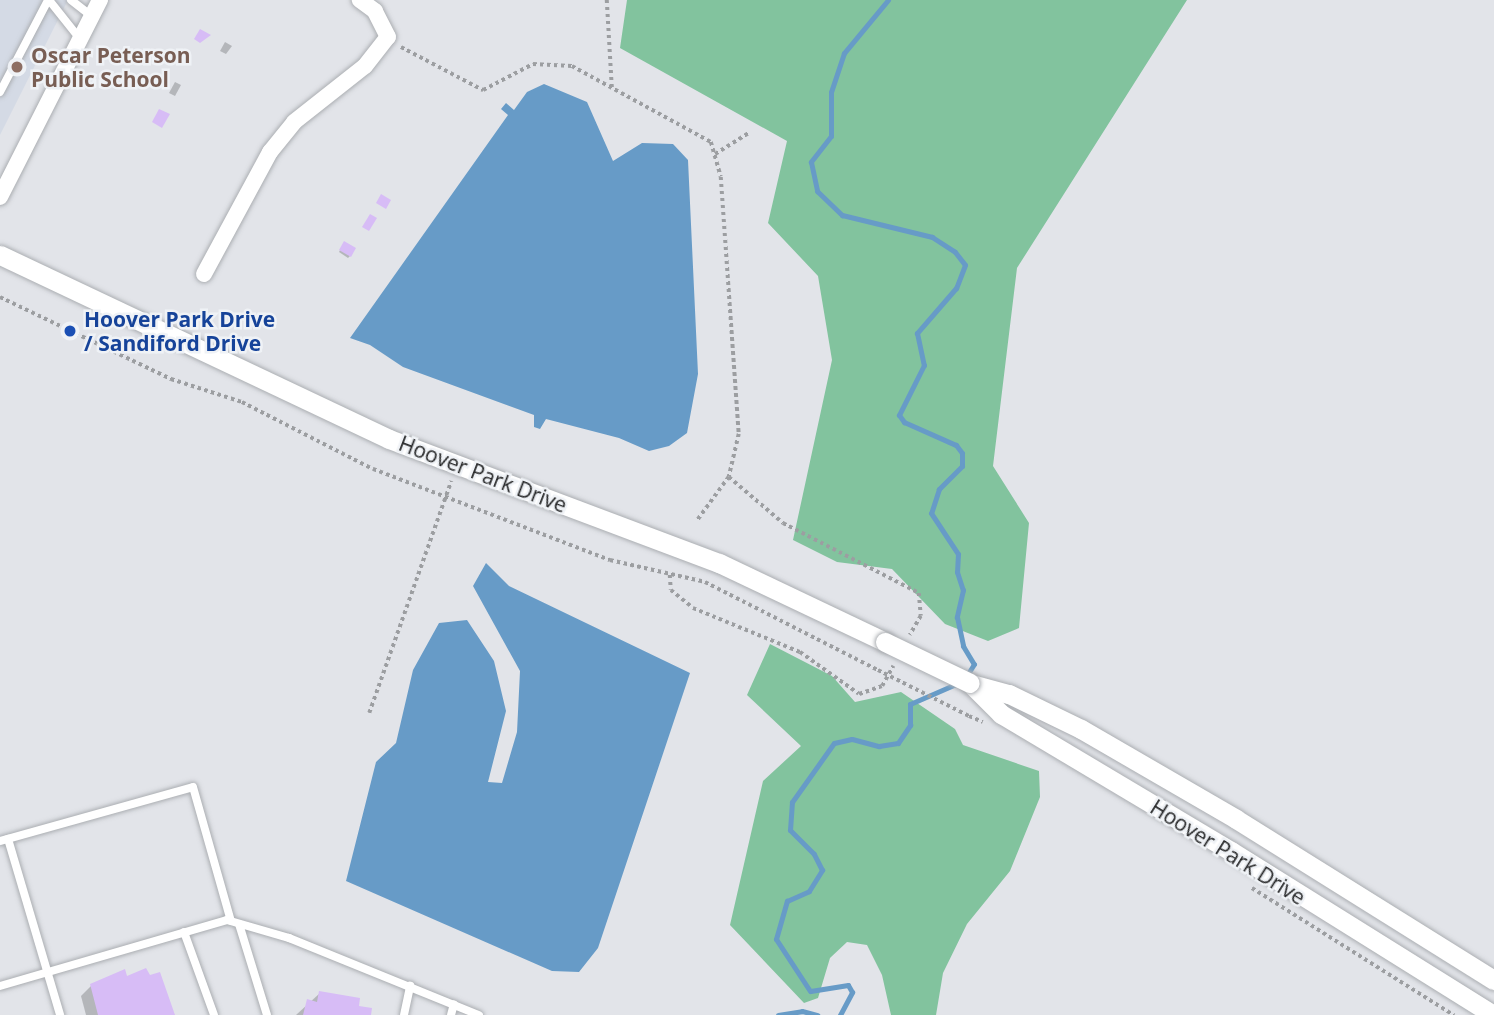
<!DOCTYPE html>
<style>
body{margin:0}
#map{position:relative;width:1494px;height:1015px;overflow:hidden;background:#e2e4e9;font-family:"Open Sans",sans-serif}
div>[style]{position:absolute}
.built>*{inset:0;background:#d4dae5}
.forest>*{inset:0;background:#82c39e}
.water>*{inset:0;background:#679bc7}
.shadow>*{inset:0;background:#0003}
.stream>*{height:5px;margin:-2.5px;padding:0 2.5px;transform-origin:2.5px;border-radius:2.5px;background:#679bc7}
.building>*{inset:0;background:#d7bcf6}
.path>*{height:3.5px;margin-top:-1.75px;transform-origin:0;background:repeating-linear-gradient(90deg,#9c9ea1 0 3.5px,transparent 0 7px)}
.roads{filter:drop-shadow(0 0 2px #abaeb2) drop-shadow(0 0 2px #abaeb2)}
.service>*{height:8px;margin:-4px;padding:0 4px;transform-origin:4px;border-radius:4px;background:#fff}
.minor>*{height:16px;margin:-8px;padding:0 8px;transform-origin:8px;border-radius:8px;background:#fff}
.tertiary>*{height:19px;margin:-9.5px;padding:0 9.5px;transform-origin:9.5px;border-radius:9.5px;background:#fff}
.path-bridge>*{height:3.5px;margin-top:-1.75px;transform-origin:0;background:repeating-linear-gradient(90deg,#9c9ea1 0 3.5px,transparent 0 7px)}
.bridges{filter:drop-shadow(0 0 2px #abaeb2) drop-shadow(0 0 2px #abaeb2)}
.tertiary-bridge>*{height:19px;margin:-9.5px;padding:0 9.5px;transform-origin:9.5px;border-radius:9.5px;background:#fff}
.dots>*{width:19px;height:19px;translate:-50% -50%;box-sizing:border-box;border:4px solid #eff2f6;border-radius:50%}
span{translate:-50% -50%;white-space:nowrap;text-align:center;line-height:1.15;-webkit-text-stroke:5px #eff2f6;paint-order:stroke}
.education-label{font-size:21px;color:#785e54;font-weight:700}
.left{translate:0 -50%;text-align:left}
.transit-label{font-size:21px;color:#164399;font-weight:700}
.street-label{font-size:21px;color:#252627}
</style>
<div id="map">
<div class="built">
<div style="clip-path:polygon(0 0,68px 0,0 135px)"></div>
</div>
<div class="forest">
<div style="clip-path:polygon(627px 0,1187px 0,1017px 268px,993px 466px,1029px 523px,1019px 628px,988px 641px,945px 624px,892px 569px,837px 562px,793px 540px,832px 360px,818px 276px,768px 223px,787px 141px,620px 48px)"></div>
<div style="clip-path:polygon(770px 644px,832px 676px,855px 702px,901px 692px,955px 729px,963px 745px,1039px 771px,1040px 797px,1010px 871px,967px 924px,943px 973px,936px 1015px,891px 1015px,882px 975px,867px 945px,847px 942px,830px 958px,818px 998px,804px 1003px,730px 925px,763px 781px,801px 746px,747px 695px)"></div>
</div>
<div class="water">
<div style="clip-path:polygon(544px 84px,587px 102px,613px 161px,642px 143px,673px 144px,688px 160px,698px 374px,687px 433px,669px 446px,649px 451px,619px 438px,546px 419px,540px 429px,534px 427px,534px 415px,403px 367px,370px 345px,350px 338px,508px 115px,501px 109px,506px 103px,514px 110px,527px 92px)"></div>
<div style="clip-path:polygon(486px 563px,509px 586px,690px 673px,598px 948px,579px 972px,552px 971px,346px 881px,376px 762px,396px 743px,413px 670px,439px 623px,467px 620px,494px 661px,506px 711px,488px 782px,502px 783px,517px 732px,520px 671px,473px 586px)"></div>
</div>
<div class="shadow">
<div style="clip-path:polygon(225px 42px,232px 46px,226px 54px,220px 51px)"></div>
<div style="clip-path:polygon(175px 82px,181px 85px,175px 96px,169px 93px)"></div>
<div style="clip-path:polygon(343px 245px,350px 256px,348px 258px,339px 252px)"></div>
<div style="clip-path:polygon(126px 978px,173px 1015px,86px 1015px,81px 996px,91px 986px)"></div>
<div style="clip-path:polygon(320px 993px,356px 1008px,369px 1015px,296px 1015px)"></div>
</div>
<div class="stream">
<div style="left:888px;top:0;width:69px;rotate:129.7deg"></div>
<div style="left:844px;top:53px;width:41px;rotate:108.4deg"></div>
<div style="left:831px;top:92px;width:44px;rotate:90deg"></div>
<div style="left:831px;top:136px;width:33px;rotate:128deg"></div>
<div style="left:811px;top:162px;width:30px;rotate:78deg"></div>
<div style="left:817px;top:191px;width:35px;rotate:44deg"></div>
<div style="left:842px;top:215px;width:93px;rotate:13.7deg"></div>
<div style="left:932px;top:237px;width:27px;rotate:33deg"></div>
<div style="left:955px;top:252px;width:16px;rotate:52deg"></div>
<div style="left:965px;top:265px;width:25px;rotate:111deg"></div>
<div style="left:956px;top:288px;width:60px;rotate:130.9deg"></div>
<div style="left:917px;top:333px;width:33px;rotate:78deg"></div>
<div style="left:924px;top:365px;width:56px;rotate:116.6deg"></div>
<div style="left:899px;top:415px;width:9px;rotate:54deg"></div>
<div style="left:904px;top:422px;width:57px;rotate:23.9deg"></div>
<div style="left:956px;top:445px;width:10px;rotate:53deg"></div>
<div style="left:962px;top:453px;width:13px;rotate:90deg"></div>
<div style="left:962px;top:466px;width:33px;rotate:135deg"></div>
<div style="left:939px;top:489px;width:25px;rotate:108deg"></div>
<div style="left:931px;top:513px;width:49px;rotate:56.6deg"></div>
<div style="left:958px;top:554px;width:18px;rotate:93deg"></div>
<div style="left:957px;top:572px;width:19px;rotate:72deg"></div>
<div style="left:963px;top:590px;width:28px;rotate:103deg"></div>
<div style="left:957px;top:617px;width:30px;rotate:78deg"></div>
<div style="left:963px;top:646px;width:21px;rotate:59deg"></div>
<div style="left:974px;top:664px;width:15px;rotate:122deg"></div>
<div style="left:778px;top:1015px;width:24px;rotate:-9deg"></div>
<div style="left:802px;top:1011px;width:16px;rotate:15deg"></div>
<div style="left:840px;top:1015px;width:26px;rotate:-62deg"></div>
<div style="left:852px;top:992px;width:8px;rotate:-120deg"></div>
<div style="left:848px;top:985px;width:38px;rotate:171deg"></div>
<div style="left:810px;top:991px;width:62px;rotate:-123.2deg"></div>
<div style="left:776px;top:939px;width:40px;rotate:-74deg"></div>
<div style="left:787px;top:901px;width:24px;rotate:-24deg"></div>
<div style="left:809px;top:891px;width:25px;rotate:-58deg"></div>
<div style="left:822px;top:870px;width:18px;rotate:-117deg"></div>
<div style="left:814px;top:854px;width:34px;rotate:-135deg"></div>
<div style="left:790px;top:830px;width:28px;rotate:-86deg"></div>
<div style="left:792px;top:802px;width:72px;rotate:-54.6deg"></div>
<div style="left:834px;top:743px;width:18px;rotate:-13deg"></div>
<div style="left:852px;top:739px;width:28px;rotate:15deg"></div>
<div style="left:879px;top:746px;width:19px;rotate:-9deg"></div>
<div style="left:898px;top:743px;width:22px;rotate:-56deg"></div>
<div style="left:910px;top:725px;width:21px;rotate:-90deg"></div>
<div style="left:910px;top:704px;width:52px;rotate:-23.6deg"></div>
</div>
<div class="building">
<div style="clip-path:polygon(200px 29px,211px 35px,200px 43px,194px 39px)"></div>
<div style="clip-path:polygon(159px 109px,170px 114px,162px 128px,152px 122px)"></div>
<div style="clip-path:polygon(381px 194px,391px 200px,386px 209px,376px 203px)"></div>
<div style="clip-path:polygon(370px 214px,377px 218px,369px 231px,362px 227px)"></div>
<div style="clip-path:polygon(344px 241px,356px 248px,351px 257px,339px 250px)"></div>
<div style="clip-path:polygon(146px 968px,150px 975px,160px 972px,175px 1015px,98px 1015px,90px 984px,125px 969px,127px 976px)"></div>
<div style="clip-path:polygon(319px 991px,360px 998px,359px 1006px,372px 1008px,371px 1015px,303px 1015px,307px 999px,317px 1002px)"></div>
</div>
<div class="path">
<div style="left:607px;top:0;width:88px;rotate:86.7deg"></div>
<div style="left:401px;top:47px;width:93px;rotate:27.7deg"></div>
<div style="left:483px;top:90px;width:56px;rotate:-27.5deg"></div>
<div style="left:533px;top:64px;width:39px;rotate:3deg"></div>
<div style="left:572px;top:66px;width:158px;rotate:28.7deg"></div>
<div style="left:711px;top:142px;width:36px;rotate:74deg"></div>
<div style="left:721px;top:177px;width:258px;rotate:86deg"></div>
<div style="left:739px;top:434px;width:44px;rotate:103.1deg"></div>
<div style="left:729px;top:477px;width:54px;rotate:126deg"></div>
<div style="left:715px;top:154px;width:39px;rotate:-32deg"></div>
<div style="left:0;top:297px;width:190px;rotate:25.6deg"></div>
<div style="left:171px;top:379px;width:75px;rotate:17.9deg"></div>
<div style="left:242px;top:402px;width:147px;rotate:27.1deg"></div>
<div style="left:373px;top:469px;width:254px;rotate:21deg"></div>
<div style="left:610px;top:560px;width:98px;rotate:13deg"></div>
<div style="left:705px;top:582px;width:194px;rotate:27deg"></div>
<div style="left:729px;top:477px;width:71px;rotate:40.4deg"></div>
<div style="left:783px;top:523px;width:153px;rotate:27.2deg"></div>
<div style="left:919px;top:593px;width:23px;rotate:85deg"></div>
<div style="left:921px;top:616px;width:22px;rotate:120deg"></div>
<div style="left:670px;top:575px;width:15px;rotate:86deg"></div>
<div style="left:671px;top:590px;width:28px;rotate:39deg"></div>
<div style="left:693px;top:608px;width:116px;rotate:22.4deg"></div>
<div style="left:800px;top:652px;width:72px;rotate:35.4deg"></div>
<div style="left:859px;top:694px;width:24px;rotate:-19deg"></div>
<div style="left:882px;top:686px;width:23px;rotate:-61deg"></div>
<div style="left:369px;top:713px;width:246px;rotate:-70.5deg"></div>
<div style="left:969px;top:716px;width:15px;rotate:23deg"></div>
<div style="left:1252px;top:888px;width:239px;rotate:32.2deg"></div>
</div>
<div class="roads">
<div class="service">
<div style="left:49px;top:0;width:50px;rotate:51.5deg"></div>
<div style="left:71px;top:0;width:28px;rotate:38deg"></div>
<div style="left:0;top:92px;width:104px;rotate:-62.4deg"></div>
<div style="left:8px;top:839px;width:184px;rotate:73.5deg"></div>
<div style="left:0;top:841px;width:200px;rotate:-15.6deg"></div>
<div style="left:193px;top:787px;width:139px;rotate:74.2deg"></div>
<div style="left:239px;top:924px;width:95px;rotate:72.9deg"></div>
<div style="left:184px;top:932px;width:88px;rotate:70.1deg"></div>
<div style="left:0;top:986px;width:236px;rotate:-16.2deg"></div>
<div style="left:227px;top:920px;width:65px;rotate:16.2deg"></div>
<div style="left:289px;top:938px;width:205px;rotate:22.1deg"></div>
<div style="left:404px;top:1015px;width:30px;rotate:-78deg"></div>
<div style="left:451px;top:1015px;width:11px;rotate:-75deg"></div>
</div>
<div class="minor">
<div style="left:0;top:197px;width:221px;rotate:-63.1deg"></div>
<div style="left:204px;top:274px;width:139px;rotate:-61.6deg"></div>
<div style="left:270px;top:152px;width:38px;rotate:-51deg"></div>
<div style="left:294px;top:122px;width:90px;rotate:-38.3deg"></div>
<div style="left:365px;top:66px;width:37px;rotate:-52deg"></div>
<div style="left:388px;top:37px;width:29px;rotate:-117deg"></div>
<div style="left:375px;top:11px;width:19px;rotate:-144deg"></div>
</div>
<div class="tertiary">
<div style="left:0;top:255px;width:430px;rotate:25.3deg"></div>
<div style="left:389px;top:439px;width:353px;rotate:20.6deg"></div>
<div style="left:719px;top:563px;width:184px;rotate:25.4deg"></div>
<div style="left:970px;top:683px;width:44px;rotate:45deg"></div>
<div style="left:1001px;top:714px;width:268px;rotate:30.8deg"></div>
<div style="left:1231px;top:851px;width:309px;rotate:32deg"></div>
<div style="left:971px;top:684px;width:39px;rotate:15deg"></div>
<div style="left:1009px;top:694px;width:80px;rotate:25.9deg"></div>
<div style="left:1081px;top:729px;width:179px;rotate:30.1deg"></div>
<div style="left:1236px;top:819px;width:304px;rotate:32deg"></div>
</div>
</div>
<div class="path-bridge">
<div style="left:878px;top:670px;width:102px;rotate:26.8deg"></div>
</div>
<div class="bridges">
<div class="tertiary-bridge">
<div style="left:885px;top:642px;width:94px;rotate:25.8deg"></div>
</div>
</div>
<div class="dots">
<div style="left:17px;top:67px;background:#8d6e63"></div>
<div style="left:70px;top:331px;background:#1a4fb4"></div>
</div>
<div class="education-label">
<span class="left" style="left:31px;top:67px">Oscar Peterson<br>Public School</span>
</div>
<div class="transit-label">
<span class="left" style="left:84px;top:331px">Hoover Park Drive<br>/ Sandiford Drive</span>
</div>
<div class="street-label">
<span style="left:483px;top:474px;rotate:21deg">Hoover Park Drive</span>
<span style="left:1228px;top:852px;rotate:32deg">Hoover Park Drive</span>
</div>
</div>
